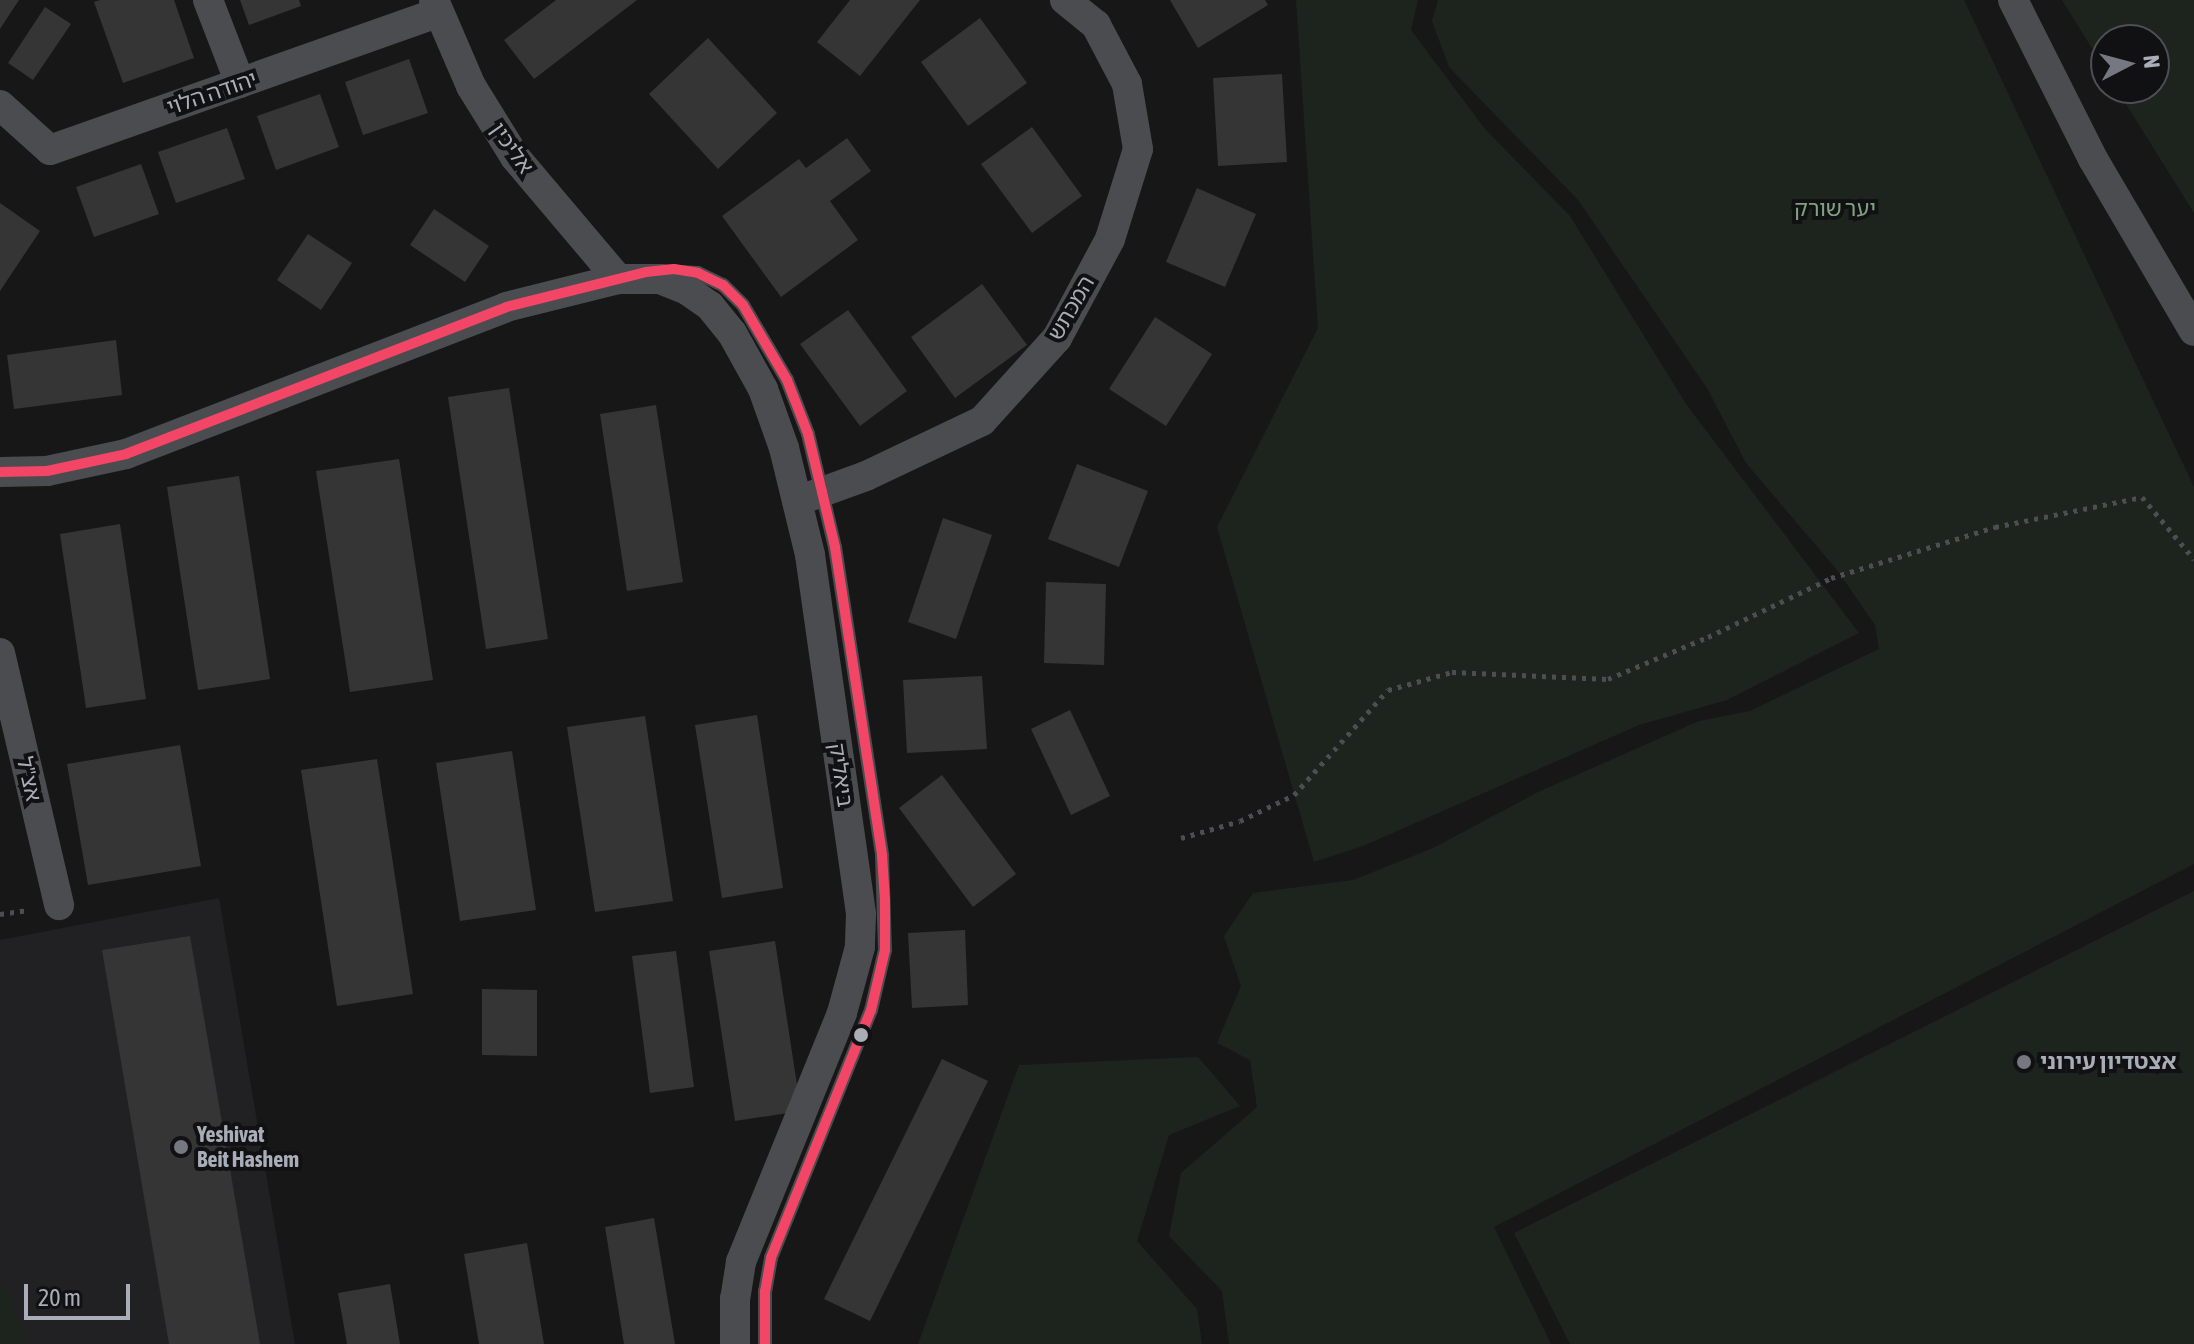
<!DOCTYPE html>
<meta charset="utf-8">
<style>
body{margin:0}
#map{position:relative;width:2194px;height:1344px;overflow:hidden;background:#171717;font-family:"Asap Condensed","Noto Sans Hebrew",sans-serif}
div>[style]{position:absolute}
.built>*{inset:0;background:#212123}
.green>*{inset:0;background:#1d241e}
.building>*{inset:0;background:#353536}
.path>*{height:5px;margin-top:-2.5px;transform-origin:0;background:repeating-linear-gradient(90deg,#4d4e52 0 4px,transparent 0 10px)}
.lane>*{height:14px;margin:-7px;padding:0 7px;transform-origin:7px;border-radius:7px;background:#4b4c50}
.street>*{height:30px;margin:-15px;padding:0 15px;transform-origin:15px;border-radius:15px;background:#4b4c50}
.bus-1>*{height:10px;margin:-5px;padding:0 5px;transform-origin:5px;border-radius:5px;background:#f34667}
.dots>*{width:22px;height:22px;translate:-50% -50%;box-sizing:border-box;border:4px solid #111113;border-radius:50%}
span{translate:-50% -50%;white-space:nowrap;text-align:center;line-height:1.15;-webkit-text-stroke:8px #111113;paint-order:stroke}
.street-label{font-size:22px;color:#a8adb8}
.park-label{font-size:22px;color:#7fa381}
.poi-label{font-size:22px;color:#a8adb8;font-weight:700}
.left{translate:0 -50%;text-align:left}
.north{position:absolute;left:2090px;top:24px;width:80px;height:80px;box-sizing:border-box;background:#111113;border:2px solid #4d4f55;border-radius:50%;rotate:84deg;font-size:22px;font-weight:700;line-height:32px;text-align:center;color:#a8adb8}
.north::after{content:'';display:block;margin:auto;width:28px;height:36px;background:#757880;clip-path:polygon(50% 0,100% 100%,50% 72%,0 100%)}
.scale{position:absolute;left:24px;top:1284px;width:106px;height:36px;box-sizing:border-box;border:4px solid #a8adb8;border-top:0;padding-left:10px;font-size:24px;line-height:28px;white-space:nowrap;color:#a8adb8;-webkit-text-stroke:6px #111113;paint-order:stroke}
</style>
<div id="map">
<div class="built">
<div style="clip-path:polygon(219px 898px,295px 1344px,0 1344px,0 940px)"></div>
</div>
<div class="green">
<div style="clip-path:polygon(1296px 0,1418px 0,1411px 30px,1485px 129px,1570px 216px,1686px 404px,1859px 633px,1727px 700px,1639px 725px,1363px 846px,1314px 862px,1217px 527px,1318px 328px)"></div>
<div style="clip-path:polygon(1438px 0,1964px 0,2194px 487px,2194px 864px,1494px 1227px,1551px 1344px,1229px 1344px,1222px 1291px,1169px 1236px,1181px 1173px,1257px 1107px,1250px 1060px,1217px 1043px,1241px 986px,1224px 936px,1253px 893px,1353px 880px,1433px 848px,1538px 792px,1699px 721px,1750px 711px,1879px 649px,1875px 625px,1837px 570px,1746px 463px,1707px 388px,1578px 200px,1449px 67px,1432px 21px)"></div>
<div style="clip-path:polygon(2062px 0,2194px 0,2194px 213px,2116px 88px,2154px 88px,2154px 40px,2106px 40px,2106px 71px)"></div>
<div style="clip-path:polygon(2194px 891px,2194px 1344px,1570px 1344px,1514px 1233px)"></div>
<div style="clip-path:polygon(1198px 1057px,1240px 1106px,1169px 1135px,1137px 1241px,1197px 1309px,1202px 1344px,918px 1344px,1019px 1065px)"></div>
<div style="clip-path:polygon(7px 1286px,26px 1344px,0 1344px,0 1288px)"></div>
</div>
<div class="building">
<div style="clip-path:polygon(0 0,19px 0,0 29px)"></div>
<div style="clip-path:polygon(100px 0,174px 0,194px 58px,123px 83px,94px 2px)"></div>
<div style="clip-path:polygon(240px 0,299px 0,301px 6px,249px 25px)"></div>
<div style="clip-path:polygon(556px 0,637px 0,534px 79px,504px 40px)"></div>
<div style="clip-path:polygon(850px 0,920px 0,860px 76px,817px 42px)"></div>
<div style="clip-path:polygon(1170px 0,1265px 0,1268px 5px,1198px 48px)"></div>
<div style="clip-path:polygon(45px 7px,71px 24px,33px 80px,8px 63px)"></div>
<div style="clip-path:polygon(980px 18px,1027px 83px,968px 126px,921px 62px)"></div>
<div style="clip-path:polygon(708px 38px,777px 113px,718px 169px,649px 94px)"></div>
<div style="clip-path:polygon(409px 59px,428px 113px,363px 135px,345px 82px)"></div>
<div style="clip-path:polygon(1282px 74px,1287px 162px,1218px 166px,1213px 78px)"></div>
<div style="clip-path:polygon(320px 94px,339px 147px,276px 170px,257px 116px)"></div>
<div style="clip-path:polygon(1032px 127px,1082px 196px,1032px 233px,981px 164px)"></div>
<div style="clip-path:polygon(227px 128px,245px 179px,176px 203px,158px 152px)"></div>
<div style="clip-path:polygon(847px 138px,871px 171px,830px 201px,858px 240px,781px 297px,722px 216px,799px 159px,806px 168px)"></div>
<div style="clip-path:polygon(141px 164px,159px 214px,94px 237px,76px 187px)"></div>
<div style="clip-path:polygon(1197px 188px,1256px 214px,1225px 287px,1166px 262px)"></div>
<div style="clip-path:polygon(0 203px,40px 231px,0 291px)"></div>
<div style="clip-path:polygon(434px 209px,489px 246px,465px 282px,410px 245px)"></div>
<div style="clip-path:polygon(308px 234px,352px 263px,321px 310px,277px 280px)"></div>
<div style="clip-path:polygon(982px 284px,1027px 345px,955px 398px,911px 337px)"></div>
<div style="clip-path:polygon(848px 310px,907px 391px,860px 426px,800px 344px)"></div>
<div style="clip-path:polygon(1155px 317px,1212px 354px,1166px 426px,1109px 389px)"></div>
<div style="clip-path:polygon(116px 340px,122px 395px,14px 409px,7px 355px)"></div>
<div style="clip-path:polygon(509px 388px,548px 639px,486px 649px,448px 397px)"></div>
<div style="clip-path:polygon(656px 405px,683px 582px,627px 591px,600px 414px)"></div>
<div style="clip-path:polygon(399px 459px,433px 680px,350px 692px,316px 471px)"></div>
<div style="clip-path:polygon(1077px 464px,1148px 491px,1119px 567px,1048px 539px)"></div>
<div style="clip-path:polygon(239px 476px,270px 679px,198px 690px,167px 487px)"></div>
<div style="clip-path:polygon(943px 518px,992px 535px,956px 639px,908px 622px)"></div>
<div style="clip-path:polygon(120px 524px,146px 699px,86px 708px,60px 534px)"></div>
<div style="clip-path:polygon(1046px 582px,1106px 584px,1104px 665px,1044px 663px)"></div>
<div style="clip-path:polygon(982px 676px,987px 749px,907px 753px,903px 680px)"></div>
<div style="clip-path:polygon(1070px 710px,1110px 796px,1071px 815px,1031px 729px)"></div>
<div style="clip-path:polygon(757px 715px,783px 888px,722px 898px,695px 725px)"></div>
<div style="clip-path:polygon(645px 716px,673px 901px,595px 912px,567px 727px)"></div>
<div style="clip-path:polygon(180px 745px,201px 866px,88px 885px,67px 764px)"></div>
<div style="clip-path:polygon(512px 751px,536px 910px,460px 921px,436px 763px)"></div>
<div style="clip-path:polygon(377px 759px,413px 994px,337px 1006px,301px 770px)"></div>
<div style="clip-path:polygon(942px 775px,1016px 874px,973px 907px,899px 808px)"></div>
<div style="clip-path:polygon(965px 930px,968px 1005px,912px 1008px,908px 933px)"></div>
<div style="clip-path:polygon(190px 936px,260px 1344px,169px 1344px,102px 950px)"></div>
<div style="clip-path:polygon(775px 941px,801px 1111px,735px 1121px,709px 951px)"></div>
<div style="clip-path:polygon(676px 951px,694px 1087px,650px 1093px,632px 956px)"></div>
<div style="clip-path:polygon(482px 989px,537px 990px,537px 1056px,482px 1055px)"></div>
<div style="clip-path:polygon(942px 1059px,988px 1081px,870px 1321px,824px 1299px)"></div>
<div style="clip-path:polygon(654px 1218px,675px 1344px,624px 1344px,605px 1227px)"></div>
<div style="clip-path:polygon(527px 1243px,544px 1344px,479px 1344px,464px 1254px)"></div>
<div style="clip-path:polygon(390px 1284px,400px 1344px,347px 1344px,338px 1293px)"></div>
</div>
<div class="path">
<div style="left:1181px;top:838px;width:61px;rotate:-16.1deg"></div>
<div style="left:1240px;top:821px;width:60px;rotate:-25.7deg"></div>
<div style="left:1294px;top:795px;width:141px;rotate:-48.2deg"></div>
<div style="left:1388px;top:690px;width:66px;rotate:-15.7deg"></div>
<div style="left:1452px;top:672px;width:156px;rotate:2.6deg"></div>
<div style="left:1608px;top:679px;width:108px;rotate:-22.8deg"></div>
<div style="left:1708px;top:637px;width:136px;rotate:-25.6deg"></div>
<div style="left:1831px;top:578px;width:172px;rotate:-17.3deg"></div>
<div style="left:1995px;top:527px;width:150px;rotate:-11.5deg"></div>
<div style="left:2142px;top:497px;width:81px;rotate:50deg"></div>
<div style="left:0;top:914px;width:27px;rotate:-8deg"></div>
</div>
<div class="lane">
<div style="left:658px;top:271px;width:40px;rotate:2.9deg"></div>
<div style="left:698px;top:273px;width:28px;rotate:26deg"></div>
<div style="left:723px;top:285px;width:28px;rotate:45deg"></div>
<div style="left:743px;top:305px;width:87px;rotate:59.6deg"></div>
<div style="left:787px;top:380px;width:58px;rotate:68.7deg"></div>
<div style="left:808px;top:434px;width:116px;rotate:76.6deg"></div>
<div style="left:835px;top:547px;width:312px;rotate:81.3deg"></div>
<div style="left:882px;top:855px;width:95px;rotate:88.2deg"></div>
<div style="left:885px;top:950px;width:62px;rotate:103.1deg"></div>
<div style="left:871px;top:1010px;width:267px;rotate:112deg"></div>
<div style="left:771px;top:1258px;width:34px;rotate:100deg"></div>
<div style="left:765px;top:1291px;width:53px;rotate:90deg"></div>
</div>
<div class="street">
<div style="left:208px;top:0;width:89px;rotate:68.9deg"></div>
<div style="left:434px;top:0;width:94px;rotate:66.7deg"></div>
<div style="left:471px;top:86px;width:84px;rotate:58.2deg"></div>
<div style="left:515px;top:157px;width:160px;rotate:49.8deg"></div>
<div style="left:2013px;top:0;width:178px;rotate:63.3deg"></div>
<div style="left:2093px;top:159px;width:199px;rotate:59.6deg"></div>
<div style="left:0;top:105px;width:67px;rotate:42deg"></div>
<div style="left:50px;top:150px;width:411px;rotate:-19.5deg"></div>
<div style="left:0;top:472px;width:47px;rotate:-1.2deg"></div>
<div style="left:47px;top:471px;width:81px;rotate:-12.1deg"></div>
<div style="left:126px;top:454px;width:407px;rotate:-21.1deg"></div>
<div style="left:506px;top:307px;width:115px;rotate:-14deg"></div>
<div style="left:618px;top:279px;width:42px"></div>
<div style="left:660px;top:279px;width:29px;rotate:22deg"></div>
<div style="left:687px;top:290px;width:28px;rotate:35deg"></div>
<div style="left:710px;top:306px;width:35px;rotate:51deg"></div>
<div style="left:732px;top:333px;width:64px;rotate:61deg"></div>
<div style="left:763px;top:389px;width:63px;rotate:70.4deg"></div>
<div style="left:784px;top:448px;width:110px;rotate:76.3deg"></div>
<div style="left:810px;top:555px;width:363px;rotate:81.9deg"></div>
<div style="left:861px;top:914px;width:33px;rotate:92deg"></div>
<div style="left:860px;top:947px;width:68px;rotate:105.3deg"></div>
<div style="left:842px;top:1013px;width:269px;rotate:112.1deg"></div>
<div style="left:741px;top:1262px;width:36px;rotate:99deg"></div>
<div style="left:735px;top:1298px;width:46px;rotate:90deg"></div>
<div style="left:797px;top:501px;width:73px;rotate:-19.9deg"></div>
<div style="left:866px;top:476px;width:128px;rotate:-25.4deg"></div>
<div style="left:982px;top:421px;width:112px;rotate:-47.9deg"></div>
<div style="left:1057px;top:338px;width:112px;rotate:-61.8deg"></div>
<div style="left:1110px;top:239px;width:94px;rotate:-72.7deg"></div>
<div style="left:1138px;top:149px;width:66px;rotate:-99.6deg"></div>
<div style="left:1127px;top:84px;width:67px;rotate:-117.7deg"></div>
<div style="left:1096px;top:25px;width:40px;rotate:-141deg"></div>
<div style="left:0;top:653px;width:259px;rotate:76.8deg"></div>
</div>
<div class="bus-1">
<div style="left:0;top:472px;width:47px;rotate:-1.2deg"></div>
<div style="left:47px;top:471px;width:81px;rotate:-12.1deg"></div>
<div style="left:126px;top:454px;width:407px;rotate:-21.1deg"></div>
<div style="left:506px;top:307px;width:144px;rotate:-14deg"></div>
<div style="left:646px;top:272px;width:28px;rotate:-6deg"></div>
<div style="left:674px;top:269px;width:24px;rotate:9deg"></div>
<div style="left:698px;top:273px;width:28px;rotate:26deg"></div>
<div style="left:723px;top:285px;width:28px;rotate:45deg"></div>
<div style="left:743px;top:305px;width:87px;rotate:59.6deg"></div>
<div style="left:787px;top:380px;width:58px;rotate:68.7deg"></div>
<div style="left:808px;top:434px;width:60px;rotate:76.4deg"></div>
<div style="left:822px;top:492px;width:57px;rotate:76.7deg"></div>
<div style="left:835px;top:547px;width:312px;rotate:81.3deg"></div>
<div style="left:882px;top:855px;width:45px;rotate:86.2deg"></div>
<div style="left:885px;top:900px;width:50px;rotate:90deg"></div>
<div style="left:885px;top:950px;width:62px;rotate:103.1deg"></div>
<div style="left:871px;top:1010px;width:267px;rotate:112deg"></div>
<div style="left:771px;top:1258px;width:34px;rotate:100deg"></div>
<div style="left:765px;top:1291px;width:53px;rotate:90deg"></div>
</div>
<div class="dots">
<div style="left:861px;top:1035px;background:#a8adb8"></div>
<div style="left:2024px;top:1062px;background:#757880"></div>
<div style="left:181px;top:1147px;background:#757880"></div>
</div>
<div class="street-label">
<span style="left:212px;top:93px;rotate:-19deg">יהודה הלוי</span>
<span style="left:512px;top:148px;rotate:55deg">אליכין</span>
<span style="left:1071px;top:308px;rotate:-60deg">המכתש</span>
<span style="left:841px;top:775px;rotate:82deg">ביאליק</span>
<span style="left:29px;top:779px;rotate:77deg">אצ"ל</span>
</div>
<div class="park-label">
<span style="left:1835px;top:209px">יער שורק</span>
</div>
<div class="poi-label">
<span class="left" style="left:2040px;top:1062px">אצטדיון עירוני</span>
<span class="left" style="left:197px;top:1147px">Yeshivat<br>Beit Hashem</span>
</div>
<div class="north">N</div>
<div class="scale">20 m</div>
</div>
